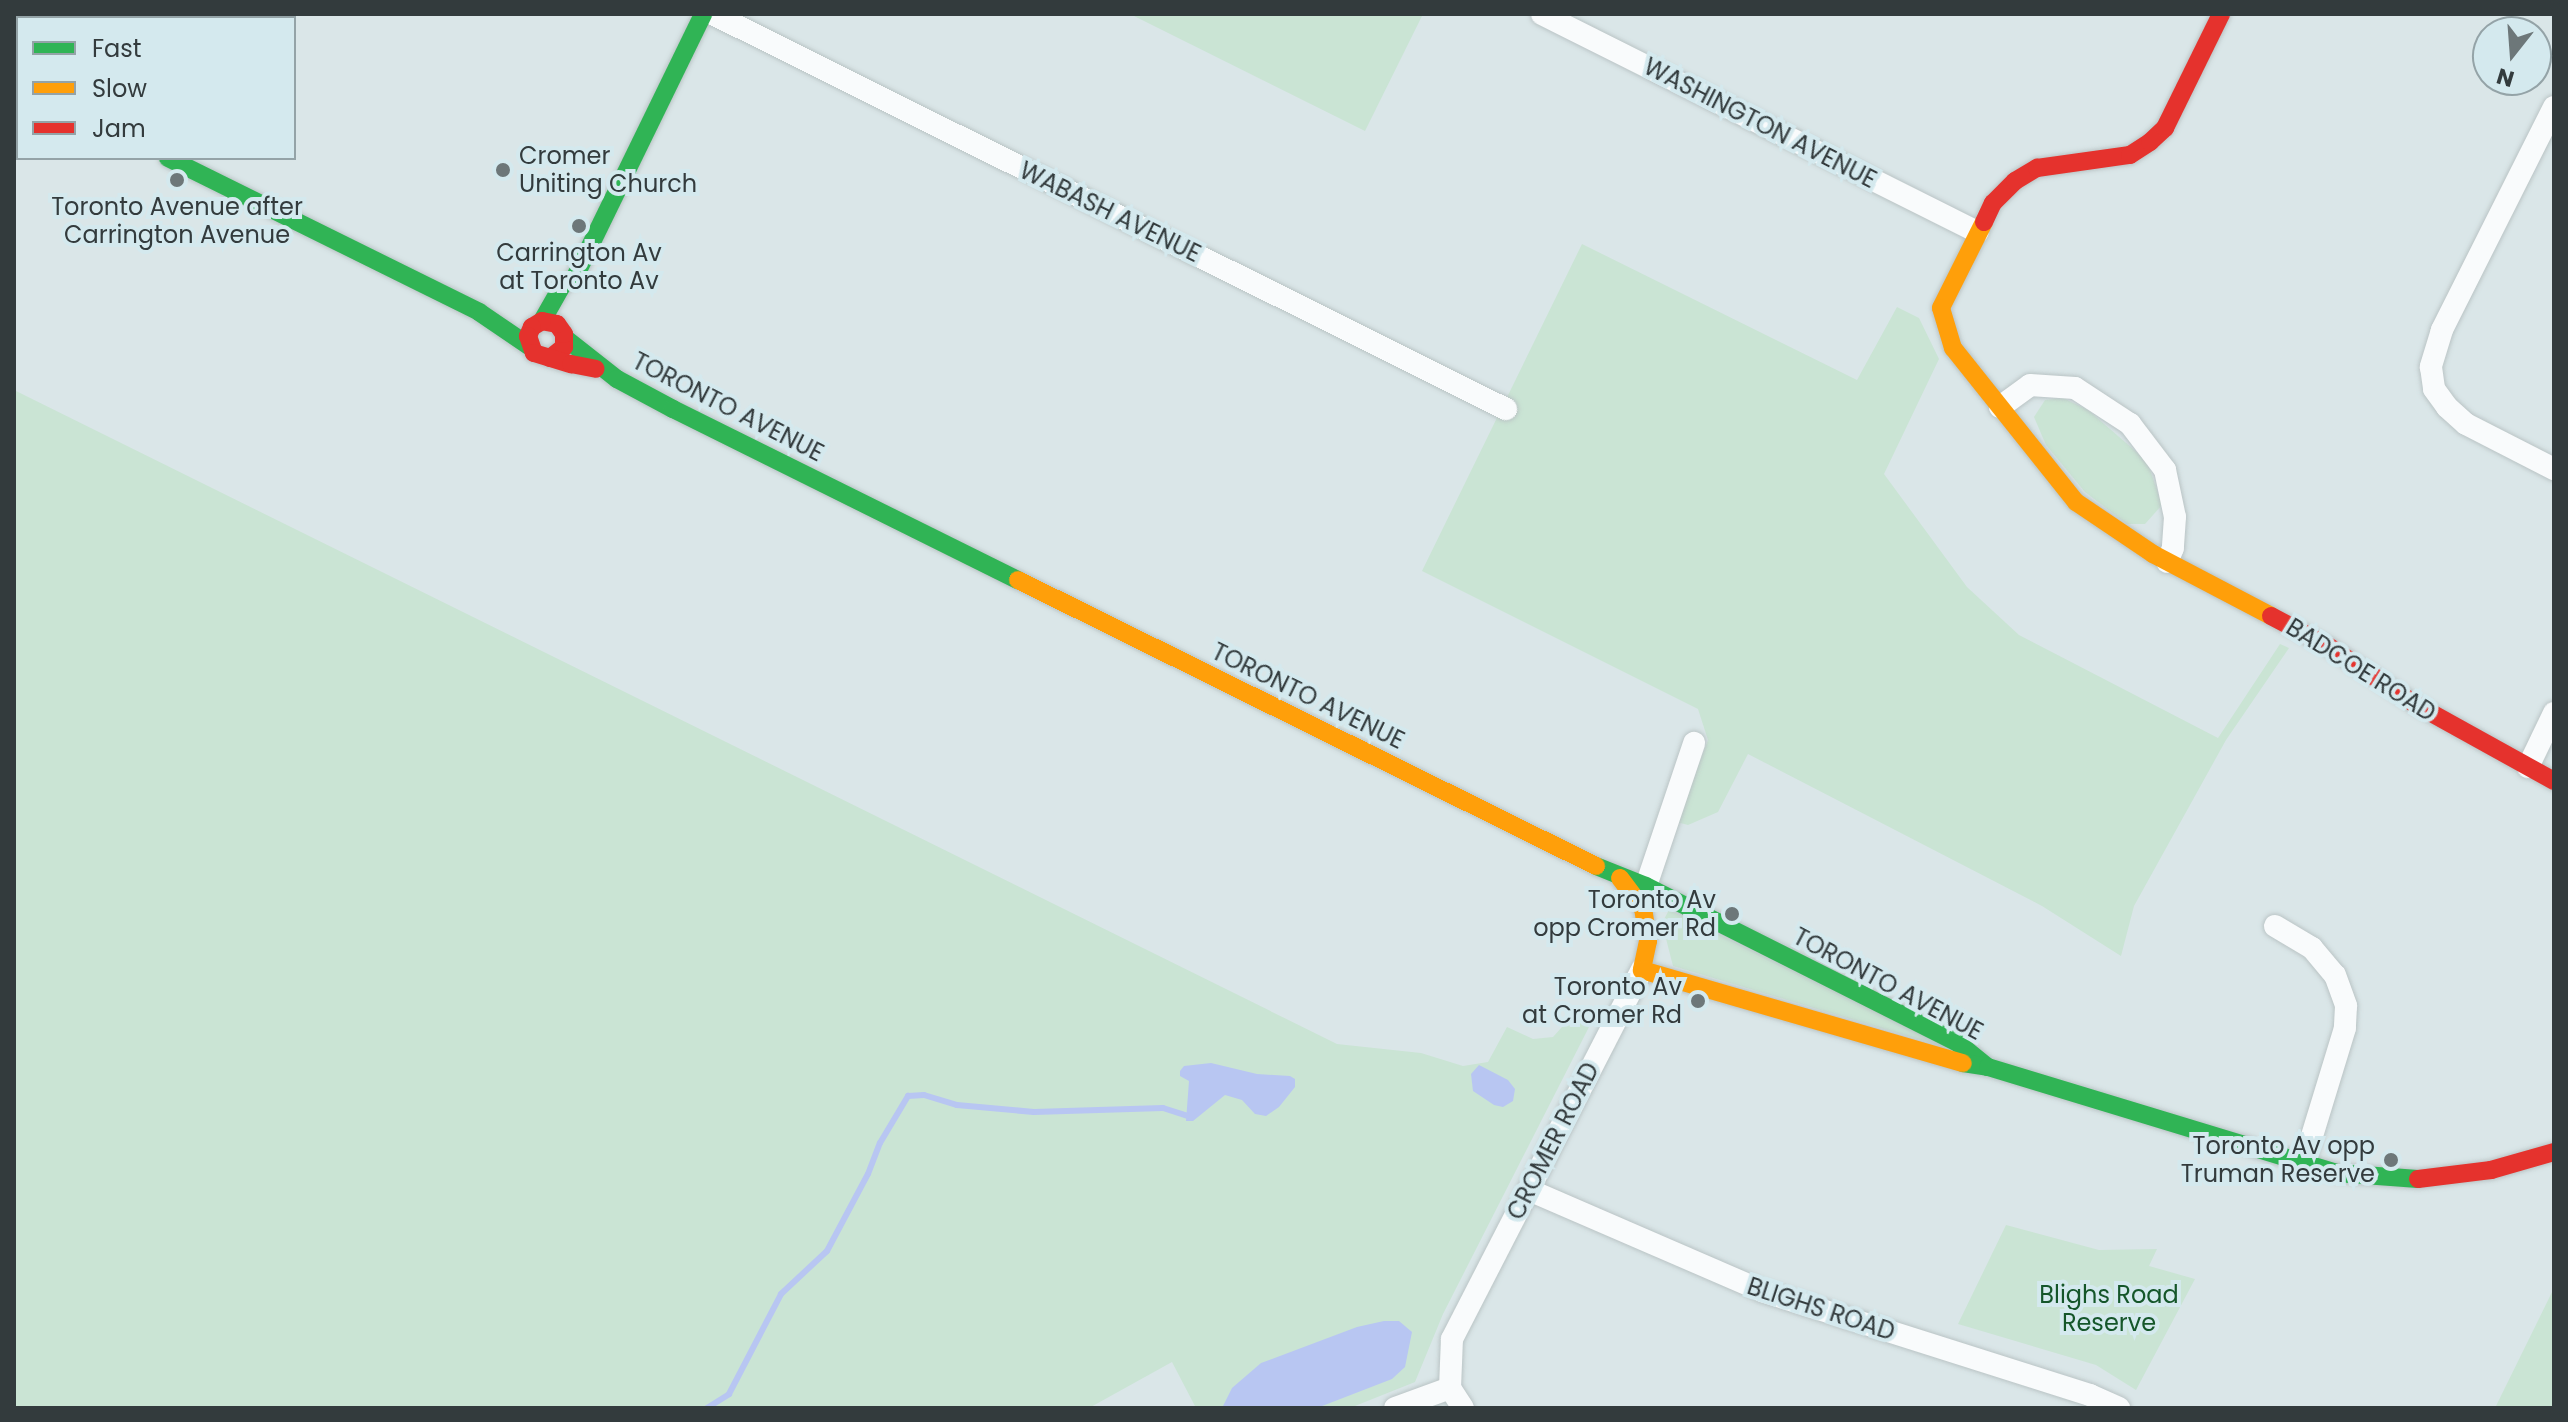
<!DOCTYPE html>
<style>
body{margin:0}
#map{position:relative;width:2568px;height:1422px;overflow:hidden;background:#dae6e8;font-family:Poppins,sans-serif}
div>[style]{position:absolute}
.green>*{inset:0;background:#cae4d4}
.water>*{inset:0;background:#b8c6f2}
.stream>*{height:6px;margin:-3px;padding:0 3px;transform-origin:3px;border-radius:3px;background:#b8c6f2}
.roads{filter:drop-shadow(0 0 2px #bac4c5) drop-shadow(0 0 2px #bac4c5)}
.street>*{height:22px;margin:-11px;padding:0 11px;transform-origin:11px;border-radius:11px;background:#f9fbfc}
.fast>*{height:18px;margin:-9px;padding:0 9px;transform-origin:9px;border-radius:9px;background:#30b455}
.slow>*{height:18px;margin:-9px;padding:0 9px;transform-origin:9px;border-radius:9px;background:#ff9f0a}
.jam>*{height:18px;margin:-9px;padding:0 9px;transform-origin:9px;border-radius:9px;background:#e5322d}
.dots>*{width:22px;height:22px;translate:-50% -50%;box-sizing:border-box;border:4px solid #d4e9ee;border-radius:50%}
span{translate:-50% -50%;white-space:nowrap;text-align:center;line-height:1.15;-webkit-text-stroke:8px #d4e9ee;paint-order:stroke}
.street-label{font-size:24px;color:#333b3d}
.poi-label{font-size:24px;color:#333b3d}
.left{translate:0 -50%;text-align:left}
.right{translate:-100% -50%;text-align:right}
.park-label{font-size:24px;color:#15562a}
.frame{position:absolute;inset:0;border:16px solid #333b3d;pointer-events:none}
.legend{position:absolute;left:16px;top:16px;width:280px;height:144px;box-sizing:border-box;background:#d4e9ee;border:2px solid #94a3a7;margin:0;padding:10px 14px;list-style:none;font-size:24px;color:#333b3d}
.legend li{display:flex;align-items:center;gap:16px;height:40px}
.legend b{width:40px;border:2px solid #94a3a7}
.north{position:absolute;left:2472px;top:16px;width:80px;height:80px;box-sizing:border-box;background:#d4e9ee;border:2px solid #94a3a7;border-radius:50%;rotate:197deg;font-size:22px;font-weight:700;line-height:32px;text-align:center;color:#333b3d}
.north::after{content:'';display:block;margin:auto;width:28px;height:36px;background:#6d7779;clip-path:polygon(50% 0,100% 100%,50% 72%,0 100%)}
</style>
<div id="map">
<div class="green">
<div style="clip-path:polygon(1130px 14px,1423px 14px,1365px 131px)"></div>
<div style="clip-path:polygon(1582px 244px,1857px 380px,1897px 307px,1919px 318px,1939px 359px,1884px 474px,1967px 587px,2019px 635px,2218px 738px,2280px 644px,2289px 648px,2226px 740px,2134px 906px,2121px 956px,2042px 906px,1748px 754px,1718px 812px,1688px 825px,1677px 822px,1708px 740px,1698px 709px,1422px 571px)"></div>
<div style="clip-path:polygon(14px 390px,1337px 1044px,1421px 1053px,1463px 1066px,1488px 1062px,1507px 1027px,1533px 1039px,1553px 1037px,1570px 1018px,1589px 1027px,1443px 1314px,1415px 1382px,1350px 1408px,1196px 1408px,1172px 1362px,1089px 1408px,14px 1408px)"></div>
<div style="clip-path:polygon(2063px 398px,2088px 410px,2147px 461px,2162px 505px,2145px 524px,2127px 524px,2085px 492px,2046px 445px,2034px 417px,2045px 400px)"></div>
<div style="clip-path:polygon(1669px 910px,1958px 1051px,1673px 966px,1662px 923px)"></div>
<div style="clip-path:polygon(2006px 1225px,2099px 1250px,2157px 1249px,2149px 1266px,2195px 1279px,2136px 1390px,2096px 1365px,1958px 1324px)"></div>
<div style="clip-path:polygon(2554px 1288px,2554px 1408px,2495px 1408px)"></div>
</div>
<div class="water">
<div style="clip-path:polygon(1211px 1063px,1257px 1074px,1290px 1076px,1295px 1079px,1295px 1087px,1279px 1107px,1266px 1116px,1255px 1114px,1242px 1100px,1225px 1095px,1193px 1121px,1186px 1121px,1189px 1081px,1180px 1076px,1180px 1071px,1184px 1066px)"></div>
<div style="clip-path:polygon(1479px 1065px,1508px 1080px,1515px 1089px,1513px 1101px,1503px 1107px,1494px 1105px,1473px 1091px,1471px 1074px)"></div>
<div style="clip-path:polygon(1384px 1321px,1399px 1321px,1412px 1332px,1405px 1367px,1392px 1379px,1317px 1408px,1222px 1408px,1232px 1388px,1261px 1363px,1357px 1327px)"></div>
</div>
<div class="stream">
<div style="left:707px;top:1408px;width:26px;rotate:-32deg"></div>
<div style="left:729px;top:1394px;width:113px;rotate:-62.5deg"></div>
<div style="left:781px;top:1294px;width:63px;rotate:-43.1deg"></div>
<div style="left:827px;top:1251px;width:87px;rotate:-62deg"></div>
<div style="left:868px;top:1174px;width:33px;rotate:-69deg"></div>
<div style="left:880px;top:1143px;width:55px;rotate:-59.2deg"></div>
<div style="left:908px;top:1096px;width:16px;rotate:-4deg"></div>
<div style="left:924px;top:1095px;width:34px;rotate:17deg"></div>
<div style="left:957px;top:1105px;width:77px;rotate:5.2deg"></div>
<div style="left:1034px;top:1112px;width:129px;rotate:-1.8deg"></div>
<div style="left:1163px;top:1108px;width:25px;rotate:18deg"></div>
</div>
<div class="roads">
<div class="street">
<div style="left:713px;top:14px;width:886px;rotate:26.48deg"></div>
<div style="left:1542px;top:14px;width:487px;rotate:26.6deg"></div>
<div style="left:2554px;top:107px;width:250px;rotate:116.7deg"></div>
<div style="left:2442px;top:330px;width:39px;rotate:107deg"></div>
<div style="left:2431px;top:367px;width:22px;rotate:82deg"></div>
<div style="left:2434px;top:389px;width:22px;rotate:54deg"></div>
<div style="left:2447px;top:407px;width:25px;rotate:42deg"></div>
<div style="left:2466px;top:424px;width:99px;rotate:27.1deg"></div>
<div style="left:2000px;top:407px;width:37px;rotate:-36deg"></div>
<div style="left:2030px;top:385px;width:45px;rotate:3.8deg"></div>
<div style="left:2075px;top:388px;width:66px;rotate:33.2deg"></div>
<div style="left:2130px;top:424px;width:58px;rotate:52.7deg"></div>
<div style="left:2165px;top:470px;width:48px;rotate:78deg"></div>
<div style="left:2175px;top:517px;width:31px;rotate:94deg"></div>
<div style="left:2173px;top:548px;width:15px;rotate:113deg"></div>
<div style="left:2528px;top:767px;width:60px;rotate:-64.3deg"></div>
<div style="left:1646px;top:886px;width:151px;rotate:-71.4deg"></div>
<div style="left:2275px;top:926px;width:43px;rotate:30.7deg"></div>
<div style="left:2312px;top:948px;width:35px;rotate:50deg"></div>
<div style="left:2335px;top:975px;width:33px;rotate:70deg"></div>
<div style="left:2346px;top:1006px;width:22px;rotate:93deg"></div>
<div style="left:2345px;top:1028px;width:143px;rotate:107deg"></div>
<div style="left:1529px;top:1190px;width:254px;rotate:23.4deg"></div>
<div style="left:1762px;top:1291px;width:344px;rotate:17.6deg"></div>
<div style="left:2090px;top:1395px;width:32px;rotate:24deg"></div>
<div style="left:1395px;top:1408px;width:59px;rotate:-20deg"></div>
<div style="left:1463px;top:1408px;width:24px;rotate:-123deg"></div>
<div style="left:1450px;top:1388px;width:49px;rotate:-87.7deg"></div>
<div style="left:1452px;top:1339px;width:415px;rotate:-62.8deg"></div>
</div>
<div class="fast">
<div style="left:168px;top:158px;width:347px;rotate:26.3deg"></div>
<div style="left:479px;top:312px;width:60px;rotate:34.2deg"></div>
<div style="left:542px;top:321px;width:43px;rotate:-60.4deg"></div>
<div style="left:563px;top:284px;width:12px;rotate:-24deg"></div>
<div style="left:574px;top:279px;width:295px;rotate:-64deg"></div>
<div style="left:565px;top:338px;width:66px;rotate:38.3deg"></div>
<div style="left:617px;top:379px;width:64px;rotate:28.2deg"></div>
<div style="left:673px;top:409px;width:385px;rotate:26.4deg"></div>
<div style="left:1596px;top:866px;width:54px;rotate:21.8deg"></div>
<div style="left:1646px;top:886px;width:349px;rotate:26.7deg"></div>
<div style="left:1958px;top:1043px;width:38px;rotate:39deg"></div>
<div style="left:1963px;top:1063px;width:25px;rotate:9deg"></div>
<div style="left:1988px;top:1067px;width:365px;rotate:16.9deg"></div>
<div style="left:2337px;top:1173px;width:81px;rotate:4.2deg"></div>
</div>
<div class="slow">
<div style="left:1984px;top:222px;width:96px;rotate:116.6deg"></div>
<div style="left:1941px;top:308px;width:42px;rotate:73.3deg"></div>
<div style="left:1953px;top:348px;width:197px;rotate:51.4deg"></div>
<div style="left:2076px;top:502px;width:93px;rotate:34deg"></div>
<div style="left:2153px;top:554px;width:133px;rotate:27.7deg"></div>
<div style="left:1018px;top:580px;width:645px;rotate:26.33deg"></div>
<div style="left:1620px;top:878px;width:38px;rotate:53deg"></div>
<div style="left:1643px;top:908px;width:33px;rotate:81deg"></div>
<div style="left:1648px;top:941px;width:30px;rotate:102deg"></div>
<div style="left:1642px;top:970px;width:334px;rotate:16.2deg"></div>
</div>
<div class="jam">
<div style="left:14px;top:81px;width:4px;rotate:27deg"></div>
<div style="left:1984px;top:222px;width:21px;rotate:-65deg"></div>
<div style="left:1993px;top:203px;width:31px;rotate:-45deg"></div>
<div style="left:2015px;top:181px;width:26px;rotate:-31deg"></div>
<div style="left:2037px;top:168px;width:94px;rotate:-8deg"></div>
<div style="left:2130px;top:155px;width:24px;rotate:-33deg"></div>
<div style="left:2150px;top:142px;width:21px;rotate:-43deg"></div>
<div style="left:2165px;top:128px;width:127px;rotate:-63.8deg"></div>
<div style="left:550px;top:358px;width:18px;rotate:-38deg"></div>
<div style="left:564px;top:347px;width:13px;rotate:-90deg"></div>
<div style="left:564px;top:334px;width:12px;rotate:-125deg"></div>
<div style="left:557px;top:324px;width:15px;rotate:-169deg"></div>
<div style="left:542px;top:321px;width:12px;rotate:149deg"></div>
<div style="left:532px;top:327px;width:10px;rotate:114deg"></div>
<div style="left:528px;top:336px;width:18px;rotate:71deg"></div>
<div style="left:534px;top:353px;width:39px;rotate:17deg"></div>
<div style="left:571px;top:364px;width:25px;rotate:11deg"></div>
<div style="left:2271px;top:616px;width:64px;rotate:27.8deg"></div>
<div style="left:2328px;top:646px;width:105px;rotate:33.7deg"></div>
<div style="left:2415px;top:704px;width:159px;rotate:29deg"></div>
<div style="left:2418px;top:1179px;width:74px;rotate:-7deg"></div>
<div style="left:2491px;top:1170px;width:66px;rotate:-15.9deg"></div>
</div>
</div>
<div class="dots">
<div style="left:503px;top:170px;background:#6d7779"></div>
<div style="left:177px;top:180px;background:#6d7779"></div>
<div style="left:579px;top:226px;background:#6d7779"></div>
<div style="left:1732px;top:914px;background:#6d7779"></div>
<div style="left:1698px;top:1001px;background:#6d7779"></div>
<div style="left:2391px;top:1160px;background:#6d7779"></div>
</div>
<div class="street-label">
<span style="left:1760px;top:123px;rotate:27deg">WASHINGTON AVENUE</span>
<span style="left:1110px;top:212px;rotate:26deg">WABASH AVENUE</span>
<span style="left:728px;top:407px;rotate:27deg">TORONTO AVENUE</span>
<span style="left:2361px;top:670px;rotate:32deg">BADCOE ROAD</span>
<span style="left:1308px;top:696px;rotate:26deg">TORONTO AVENUE</span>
<span style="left:1888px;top:984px;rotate:28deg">TORONTO AVENUE</span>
<span style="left:1553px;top:1141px;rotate:-63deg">CROMER ROAD</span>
<span style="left:1821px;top:1309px;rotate:18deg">BLIGHS ROAD</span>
</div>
<div class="poi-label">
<span class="left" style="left:519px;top:170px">Cromer<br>Uniting Church</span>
<span style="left:177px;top:221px">Toronto Avenue after<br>Carrington Avenue</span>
<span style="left:579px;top:267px">Carrington Av<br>at Toronto Av</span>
<span class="right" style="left:1716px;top:914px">Toronto Av<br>opp Cromer Rd</span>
<span class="right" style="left:1682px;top:1001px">Toronto Av<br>at Cromer Rd</span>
<span class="right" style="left:2375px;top:1160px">Toronto Av opp<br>Truman Reserve</span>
</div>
<div class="park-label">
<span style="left:2109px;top:1309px">Blighs Road<br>Reserve</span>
</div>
<div class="frame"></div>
<ul class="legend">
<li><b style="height:10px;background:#30b455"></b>Fast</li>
<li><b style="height:10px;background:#ff9f0a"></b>Slow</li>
<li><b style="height:10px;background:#e5322d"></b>Jam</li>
</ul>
<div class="north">N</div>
</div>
